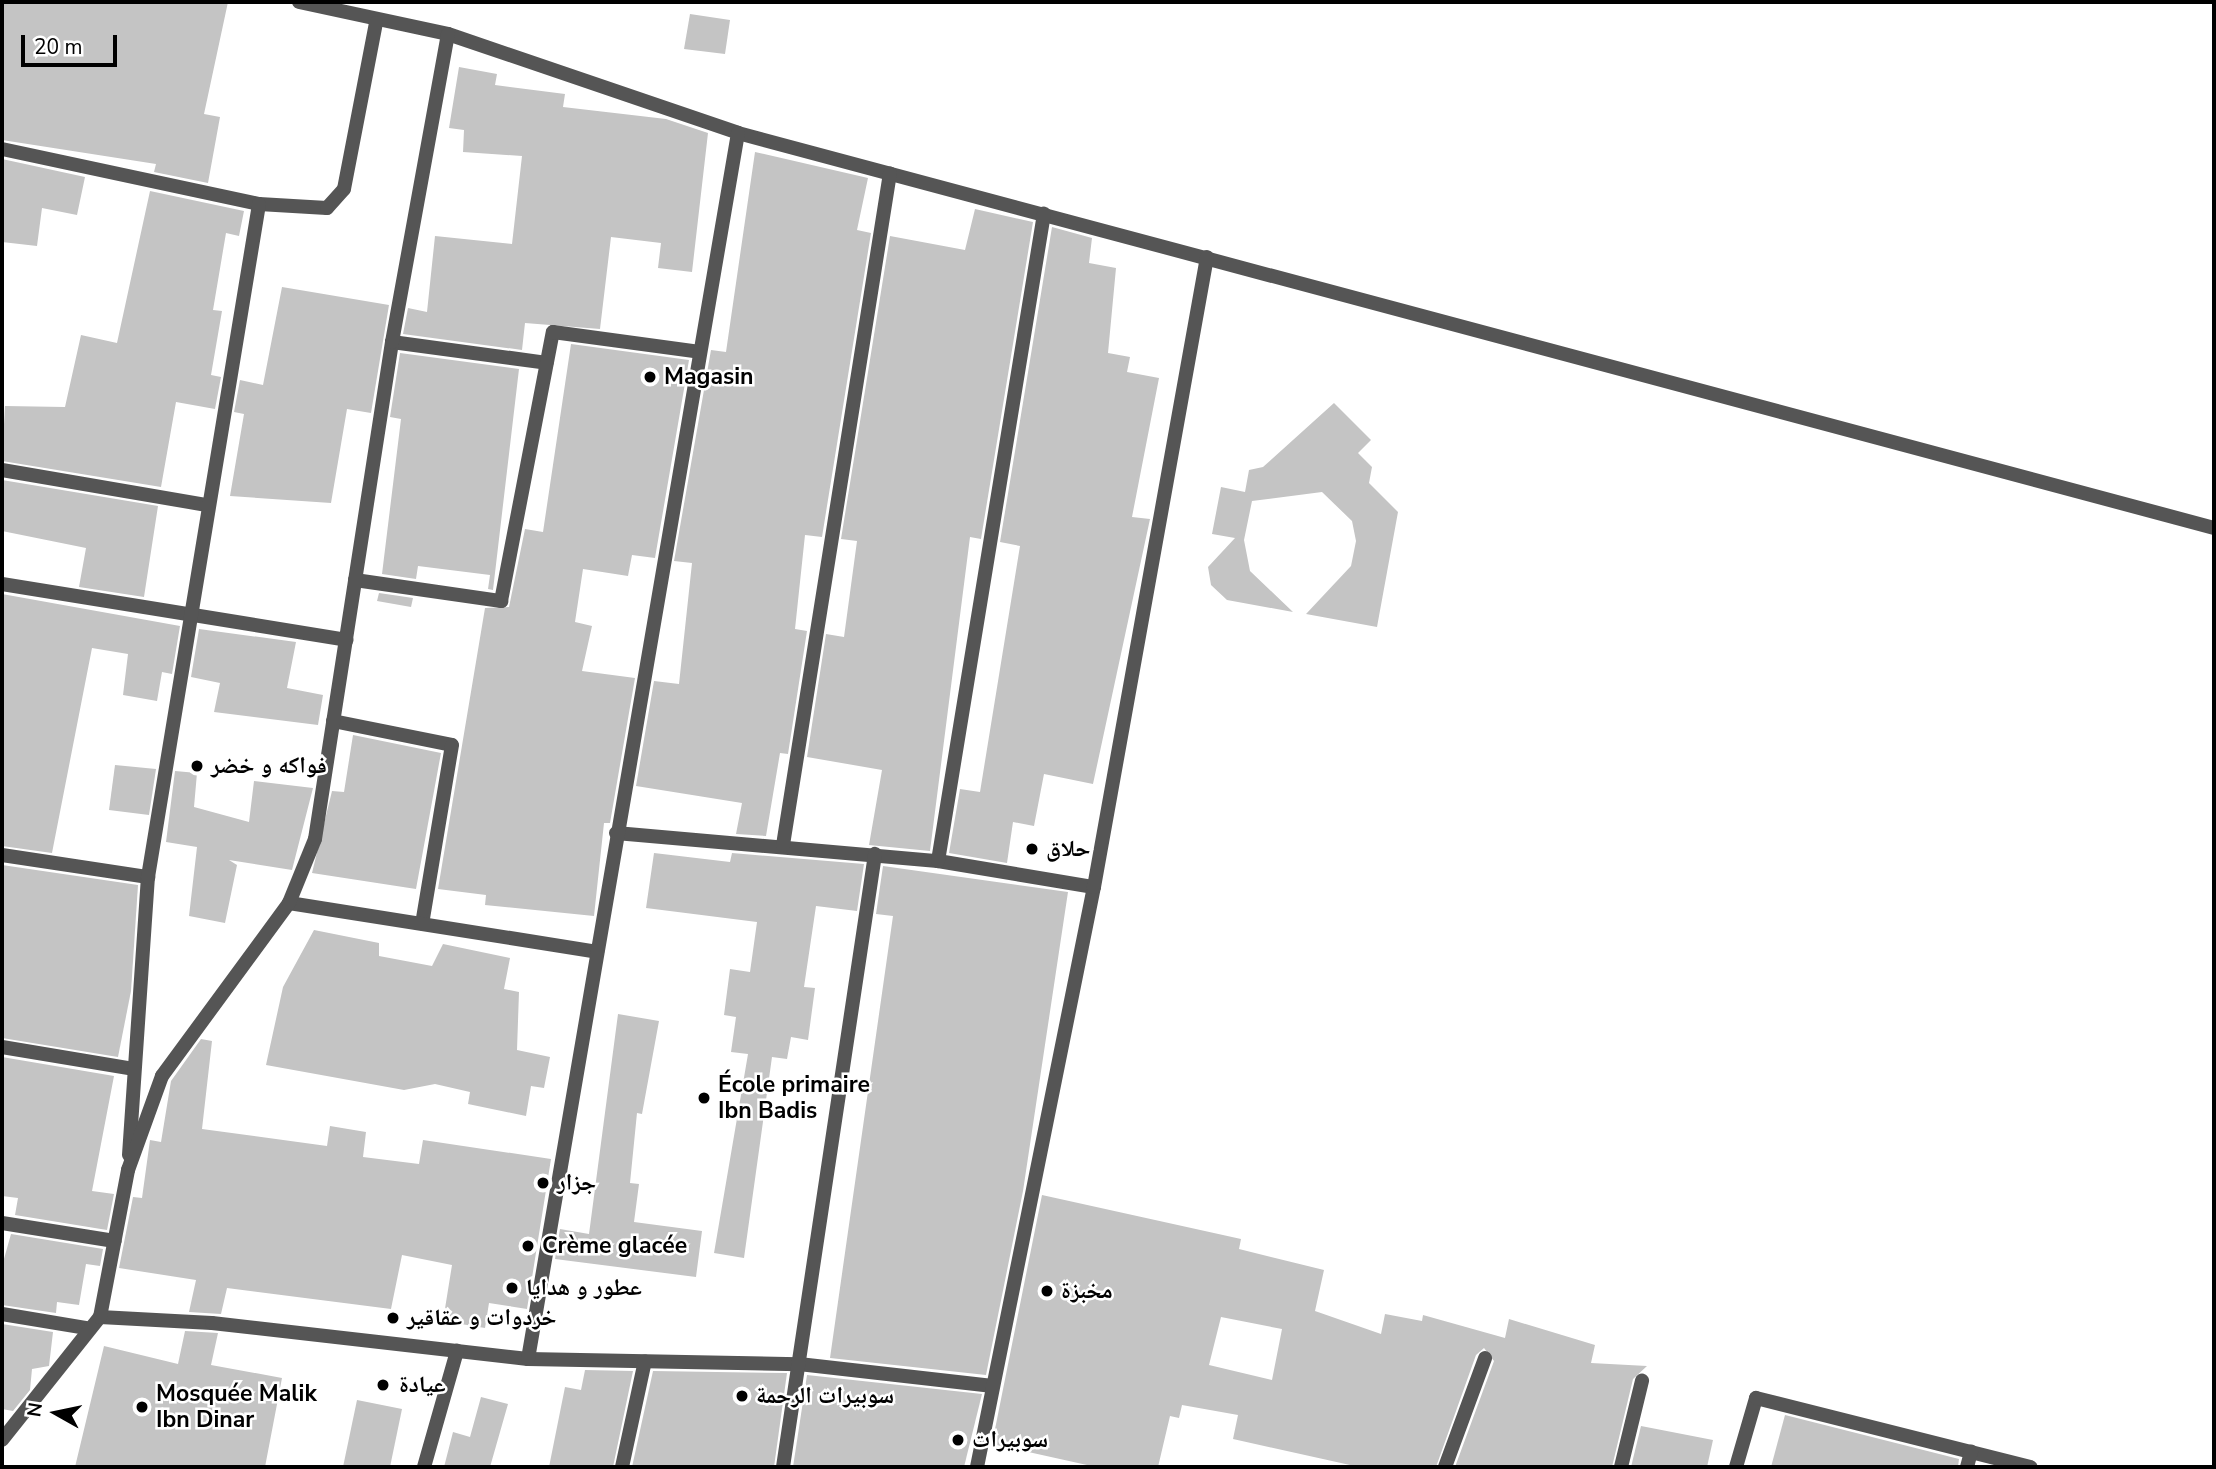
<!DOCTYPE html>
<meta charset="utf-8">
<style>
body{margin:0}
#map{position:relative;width:2216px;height:1469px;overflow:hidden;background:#fff;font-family:"Nunito Sans","Noto Naskh Arabic",sans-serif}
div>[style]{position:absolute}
.building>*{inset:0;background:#c4c4c4}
.street>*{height:14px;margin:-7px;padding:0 7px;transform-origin:7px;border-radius:7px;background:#555}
.dots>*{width:19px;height:19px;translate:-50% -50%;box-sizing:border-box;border:4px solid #fff;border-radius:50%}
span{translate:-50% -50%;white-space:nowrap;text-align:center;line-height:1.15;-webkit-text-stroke:5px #fff;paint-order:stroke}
.poi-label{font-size:23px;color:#000;font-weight:700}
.left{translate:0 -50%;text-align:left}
.frame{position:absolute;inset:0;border:4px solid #000;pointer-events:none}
.north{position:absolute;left:21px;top:1378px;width:70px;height:70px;-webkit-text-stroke:5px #fff;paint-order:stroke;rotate:279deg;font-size:19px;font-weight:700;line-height:28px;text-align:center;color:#000}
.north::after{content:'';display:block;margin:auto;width:24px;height:32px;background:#000;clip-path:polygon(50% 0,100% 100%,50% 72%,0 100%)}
.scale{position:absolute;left:21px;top:35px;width:96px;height:32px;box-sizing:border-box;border:4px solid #000;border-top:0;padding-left:9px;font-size:21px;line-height:24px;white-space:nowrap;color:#000;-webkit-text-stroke:5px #fff;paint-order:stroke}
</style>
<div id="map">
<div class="building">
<div style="clip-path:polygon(2px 2px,228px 2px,204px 114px,220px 117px,208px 183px,154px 172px,156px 164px,2px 140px)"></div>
<div style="clip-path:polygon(690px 14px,730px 20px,725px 54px,684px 49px)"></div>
<div style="clip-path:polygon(459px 67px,497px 74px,495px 85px,565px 94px,563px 107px,666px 119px,708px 133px,692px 272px,658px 268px,661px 243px,611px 237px,600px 329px,525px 323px,522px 350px,403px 334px,408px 308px,427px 312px,435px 236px,512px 244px,522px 156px,463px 152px,464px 130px,449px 128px)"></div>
<div style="clip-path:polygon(755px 152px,868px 178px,857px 230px,871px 233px,822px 537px,805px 535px,795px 629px,807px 631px,788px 754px,780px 753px,766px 836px,736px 834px,742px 803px,636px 786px,654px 681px,679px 684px,692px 563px,674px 561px,711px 350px,726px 352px)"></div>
<div style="clip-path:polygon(2px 159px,85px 177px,77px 215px,42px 208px,37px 246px,2px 242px)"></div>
<div style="clip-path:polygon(150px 191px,244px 211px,239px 236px,226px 233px,213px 310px,222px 311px,211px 375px,221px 377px,215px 409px,176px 402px,161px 487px,2px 461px,5px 406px,65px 407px,81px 335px,117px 343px)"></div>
<div style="clip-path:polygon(975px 209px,1033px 222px,981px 539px,970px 537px,930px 851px,869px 845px,882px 770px,807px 757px,826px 634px,844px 637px,857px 541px,841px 539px,890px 236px,965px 250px)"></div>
<div style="clip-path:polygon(1052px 227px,1092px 238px,1089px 263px,1116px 268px,1108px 353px,1130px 357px,1127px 372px,1159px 378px,1132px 517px,1150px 519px,1093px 784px,1044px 774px,1034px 826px,1013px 822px,1007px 863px,949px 853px,960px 789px,980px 792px,1020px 546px,1000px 542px)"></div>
<div style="clip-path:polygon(282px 287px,389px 305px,371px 413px,347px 409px,331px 503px,230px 496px,244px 414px,234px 412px,240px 380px,263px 385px)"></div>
<div style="clip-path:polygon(571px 344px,689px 360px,655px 558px,632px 555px,628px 576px,583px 569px,575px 622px,592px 626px,582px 671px,635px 678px,610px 823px,604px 823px,594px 916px,485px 905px,486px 895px,438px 889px,485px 608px,509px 607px,525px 529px,543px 532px)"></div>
<div style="clip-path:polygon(400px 353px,519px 369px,493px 590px,488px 589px,490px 575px,418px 566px,416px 579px,382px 574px,401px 419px,390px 417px)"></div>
<div style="clip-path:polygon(1334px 403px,1371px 440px,1358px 453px,1372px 467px,1369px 483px,1398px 512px,1377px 627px,1306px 614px,1351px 566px,1356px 541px,1352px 521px,1322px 492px,1252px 501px,1244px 540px,1250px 571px,1293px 612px,1227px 600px,1211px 585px,1208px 567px,1235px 538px,1212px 534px,1221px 487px,1245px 492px,1249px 470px,1263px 467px)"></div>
<div style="clip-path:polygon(2px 480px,158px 506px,144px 597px,79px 587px,86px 548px,2px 531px)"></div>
<div style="clip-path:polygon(379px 593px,413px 598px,411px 607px,377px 601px)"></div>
<div style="clip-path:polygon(2px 594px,180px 626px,172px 674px,162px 672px,157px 701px,123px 695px,128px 654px,92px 648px,52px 853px,2px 846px)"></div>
<div style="clip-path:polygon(199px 629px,296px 642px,287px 688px,323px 695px,318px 725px,214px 712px,220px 683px,191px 677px)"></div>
<div style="clip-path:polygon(353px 735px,441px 753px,416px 889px,312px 873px,332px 791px,344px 792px)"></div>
<div style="clip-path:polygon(115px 765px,156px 769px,149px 815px,109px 810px)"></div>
<div style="clip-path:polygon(175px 771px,197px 773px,194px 807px,249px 822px,254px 781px,313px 788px,292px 870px,229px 860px,237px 865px,225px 923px,189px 916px,197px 847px,166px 842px)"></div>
<div style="clip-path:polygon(654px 853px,730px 862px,732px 853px,864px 864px,857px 911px,816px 906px,804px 987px,815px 988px,808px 1040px,791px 1037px,787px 1059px,772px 1057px,744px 1258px,714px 1253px,748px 1054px,731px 1052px,736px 1017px,724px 1015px,730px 969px,750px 972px,757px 922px,646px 908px)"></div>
<div style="clip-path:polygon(2px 865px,138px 885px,131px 991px,118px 1057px,2px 1038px)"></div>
<div style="clip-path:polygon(883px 866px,1068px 892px,1023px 1191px,986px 1375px,830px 1358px,893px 916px,876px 914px)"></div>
<div style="clip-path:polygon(314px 930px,379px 943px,379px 956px,432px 966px,443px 944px,510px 958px,504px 989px,519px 992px,517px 1050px,550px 1057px,544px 1088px,531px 1086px,526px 1116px,468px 1104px,470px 1092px,435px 1084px,404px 1090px,266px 1065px,283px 987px)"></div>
<div style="clip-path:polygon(618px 1014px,659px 1021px,642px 1114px,637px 1113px,630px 1183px,639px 1184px,634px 1222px,702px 1231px,696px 1277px,555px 1259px,560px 1229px,589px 1234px)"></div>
<div style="clip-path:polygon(201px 1039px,212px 1041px,202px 1129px,327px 1146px,330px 1126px,366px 1132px,363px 1157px,419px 1164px,423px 1140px,551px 1159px,527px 1309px,489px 1303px,485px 1328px,443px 1321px,452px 1265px,402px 1255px,391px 1309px,227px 1288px,221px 1314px,189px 1312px,196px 1280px,119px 1268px,133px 1197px,142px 1198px,150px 1140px,161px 1142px,171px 1081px)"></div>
<div style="clip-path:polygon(2px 1057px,114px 1076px,92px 1191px,114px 1194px,107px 1230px,15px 1215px,18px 1198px,2px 1196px)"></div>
<div style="clip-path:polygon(evenodd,1042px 1195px,1241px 1239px,1239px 1249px,1324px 1270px,1315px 1311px,1381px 1334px,1385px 1314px,1422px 1321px,1423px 1315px,1505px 1338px,1509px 1319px,1595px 1345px,1591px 1363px,1647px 1366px,1633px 1379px,1612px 1467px,1455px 1467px,1494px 1361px,1484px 1348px,1476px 1355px,1436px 1467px,1359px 1467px,1233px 1439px,1238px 1415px,1182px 1405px,1179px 1418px,1170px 1416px,1158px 1467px,1096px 1467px,992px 1444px,1042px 1195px,1221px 1317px,1282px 1329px,1272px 1380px,1209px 1365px,1221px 1317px)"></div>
<div style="clip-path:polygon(11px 1234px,103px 1249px,100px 1266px,86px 1264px,79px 1305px,57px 1302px,56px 1313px,2px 1305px,2px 1266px)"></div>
<div style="clip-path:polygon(2px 1324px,53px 1332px,49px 1366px,32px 1369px,30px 1390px,13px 1411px,2px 1409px)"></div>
<div style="clip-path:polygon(185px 1331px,218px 1333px,211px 1365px,282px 1378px,265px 1467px,75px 1467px,104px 1346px,178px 1364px)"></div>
<div style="clip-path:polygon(585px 1370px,633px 1371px,613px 1467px,549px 1467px,565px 1387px,581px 1390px)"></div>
<div style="clip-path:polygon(653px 1371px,787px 1373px,774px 1467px,632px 1467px)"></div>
<div style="clip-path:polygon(807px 1375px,982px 1394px,964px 1467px,793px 1467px)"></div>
<div style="clip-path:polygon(481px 1397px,508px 1404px,490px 1467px,444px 1467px,453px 1432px,470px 1437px)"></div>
<div style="clip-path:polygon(357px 1400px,402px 1409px,390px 1467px,343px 1467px)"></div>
<div style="clip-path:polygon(1785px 1415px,1959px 1459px,1958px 1467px,1771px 1467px)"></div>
<div style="clip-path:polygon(1641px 1426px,1713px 1440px,1707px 1467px,1631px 1467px)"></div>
</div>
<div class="street">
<div style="left:299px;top:2px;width:152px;rotate:12.1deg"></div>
<div style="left:448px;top:34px;width:306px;rotate:18.8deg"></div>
<div style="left:738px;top:133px;width:1528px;rotate:14.98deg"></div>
<div style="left:2px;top:149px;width:263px;rotate:12.1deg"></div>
<div style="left:259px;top:204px;width:68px;rotate:3.4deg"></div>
<div style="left:327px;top:208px;width:25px;rotate:-48deg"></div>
<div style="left:344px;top:189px;width:169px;rotate:-79.1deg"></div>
<div style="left:392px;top:342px;width:156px;rotate:7.7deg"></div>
<div style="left:2px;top:470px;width:208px;rotate:9.7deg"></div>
<div style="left:355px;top:580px;width:148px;rotate:8.2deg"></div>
<div style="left:501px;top:601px;width:274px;rotate:-79.1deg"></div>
<div style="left:553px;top:332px;width:148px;rotate:7.7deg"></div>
<div style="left:2px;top:584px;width:349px;rotate:9.2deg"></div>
<div style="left:333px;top:721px;width:121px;rotate:11.4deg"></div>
<div style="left:452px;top:745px;width:181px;rotate:99.5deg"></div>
<div style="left:616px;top:833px;width:323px;rotate:5deg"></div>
<div style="left:938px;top:861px;width:158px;rotate:9.5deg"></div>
<div style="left:783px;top:845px;width:680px;rotate:-80.95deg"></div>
<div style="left:2px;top:855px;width:148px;rotate:8.6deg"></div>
<div style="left:938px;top:861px;width:656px;rotate:-80.7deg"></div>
<div style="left:289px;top:903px;width:312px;rotate:9deg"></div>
<div style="left:2px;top:1047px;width:133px;rotate:9.5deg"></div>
<div style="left:129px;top:1155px;width:279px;rotate:-86.1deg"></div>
<div style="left:148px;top:877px;width:682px;rotate:-80.63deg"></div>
<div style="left:2px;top:1223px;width:114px;rotate:9.1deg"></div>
<div style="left:2px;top:1314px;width:86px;rotate:9.4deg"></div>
<div style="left:100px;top:1317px;width:112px;rotate:3.1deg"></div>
<div style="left:212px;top:1323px;width:318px;rotate:6.5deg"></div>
<div style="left:528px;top:1359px;width:271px;rotate:1.1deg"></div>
<div style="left:799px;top:1364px;width:195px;rotate:6.5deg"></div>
<div style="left:528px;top:1359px;width:1244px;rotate:-80.28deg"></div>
<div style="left:2px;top:1440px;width:157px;rotate:-51.5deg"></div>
<div style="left:100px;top:1317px;width:150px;rotate:-79.2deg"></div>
<div style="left:128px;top:1170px;width:100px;rotate:-70.1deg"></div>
<div style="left:162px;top:1076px;width:215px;rotate:-53.7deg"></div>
<div style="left:289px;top:903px;width:69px;rotate:-67.9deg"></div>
<div style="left:315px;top:839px;width:503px;rotate:-81.19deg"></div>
<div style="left:392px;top:342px;width:313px;rotate:-79.7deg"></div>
<div style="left:424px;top:1467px;width:121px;rotate:-74.1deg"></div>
<div style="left:622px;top:1467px;width:108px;rotate:-77.8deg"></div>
<div style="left:783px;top:1467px;width:620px;rotate:-81.46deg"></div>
<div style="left:977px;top:1467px;width:592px;rotate:-78.6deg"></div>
<div style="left:1094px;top:887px;width:640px;rotate:-79.83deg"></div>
<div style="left:1445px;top:1467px;width:116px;rotate:-69.8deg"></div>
<div style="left:1621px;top:1467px;width:89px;rotate:-76.3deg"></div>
<div style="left:1736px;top:1467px;width:72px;rotate:-73.8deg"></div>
<div style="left:1756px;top:1398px;width:283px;rotate:14.1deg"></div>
<div style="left:1967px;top:1467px;width:16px;rotate:-75deg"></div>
</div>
<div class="dots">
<div style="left:650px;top:377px;background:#000"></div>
<div style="left:197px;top:766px;background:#000"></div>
<div style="left:1032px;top:849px;background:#000"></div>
<div style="left:704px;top:1098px;background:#000"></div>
<div style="left:543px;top:1183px;background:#000"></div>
<div style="left:528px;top:1246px;background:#000"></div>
<div style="left:512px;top:1288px;background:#000"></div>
<div style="left:1047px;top:1291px;background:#000"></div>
<div style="left:393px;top:1318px;background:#000"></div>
<div style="left:383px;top:1385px;background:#000"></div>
<div style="left:742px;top:1396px;background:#000"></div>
<div style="left:142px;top:1407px;background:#000"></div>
<div style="left:958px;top:1440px;background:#000"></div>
</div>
<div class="poi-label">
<span class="left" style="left:664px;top:377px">Magasin</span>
<span class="left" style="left:211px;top:766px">فواكه و خضر</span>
<span class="left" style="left:1046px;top:849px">حلاق</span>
<span class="left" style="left:718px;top:1098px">École primaire<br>Ibn Badis</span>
<span class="left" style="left:557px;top:1183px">جزار</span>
<span class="left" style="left:542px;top:1246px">Crème glacée</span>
<span class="left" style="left:526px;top:1288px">عطور و هدايا</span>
<span class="left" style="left:1061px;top:1291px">مخبزة</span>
<span class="left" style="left:407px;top:1318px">خردوات و عقاقير</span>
<span class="left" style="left:399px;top:1385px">عيادة</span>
<span class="left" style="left:156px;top:1407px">Mosquée Malik<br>Ibn Dinar</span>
<span class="left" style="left:756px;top:1396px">سوبيرات الرحمة</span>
<span class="left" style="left:972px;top:1440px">سوبيرات</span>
</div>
<div class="frame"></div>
<div class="north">N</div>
<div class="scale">20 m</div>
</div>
